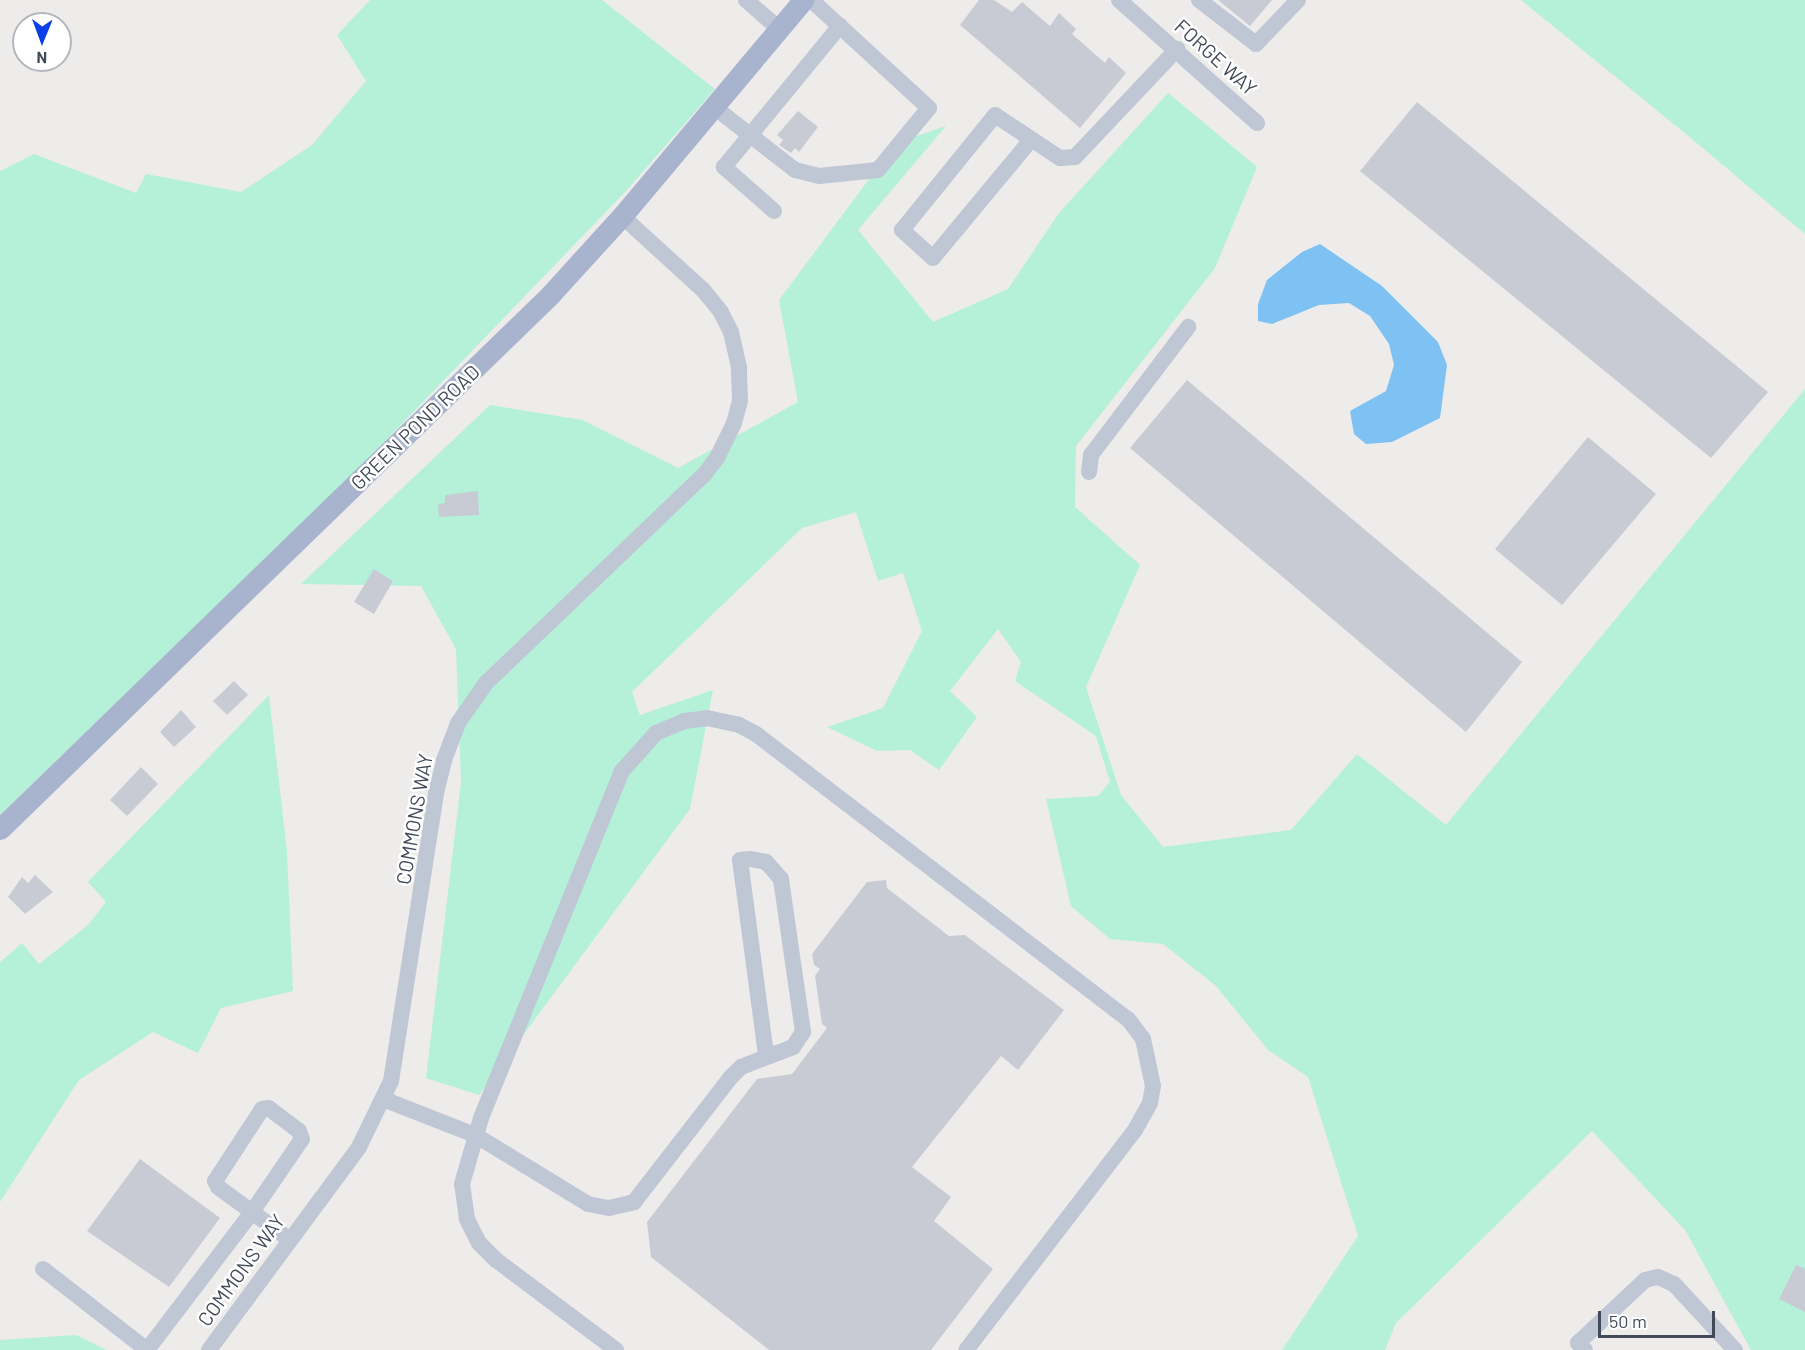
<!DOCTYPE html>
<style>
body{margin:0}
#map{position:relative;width:1805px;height:1350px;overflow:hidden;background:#eeebeb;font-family:Barlow,sans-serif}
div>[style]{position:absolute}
.green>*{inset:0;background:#b4f1d8}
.water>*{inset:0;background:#7dc2f2}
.building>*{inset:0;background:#c9cbd4}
.minor>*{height:16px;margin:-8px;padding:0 8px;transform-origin:8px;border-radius:8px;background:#c0c7d4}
.major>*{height:21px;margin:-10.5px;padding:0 10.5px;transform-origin:10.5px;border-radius:10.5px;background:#a8b3cd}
span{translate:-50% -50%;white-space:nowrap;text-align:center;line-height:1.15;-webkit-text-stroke:5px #fff;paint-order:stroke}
.street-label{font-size:20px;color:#424a5a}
.north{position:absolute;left:12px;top:12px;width:60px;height:60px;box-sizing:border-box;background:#fff;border:2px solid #b3b7bd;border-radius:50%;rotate:181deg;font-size:16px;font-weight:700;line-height:24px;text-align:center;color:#424a5a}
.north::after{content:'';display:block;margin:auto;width:21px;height:27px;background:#0c3fe7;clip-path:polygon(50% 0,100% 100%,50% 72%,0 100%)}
.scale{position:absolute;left:1598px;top:1311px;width:117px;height:27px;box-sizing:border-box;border:3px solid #424a5a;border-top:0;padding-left:8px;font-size:18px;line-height:21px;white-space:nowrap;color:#424a5a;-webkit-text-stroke:4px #fff;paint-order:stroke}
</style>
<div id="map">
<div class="green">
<div style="clip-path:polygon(370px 0,602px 0,715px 89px,626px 191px,365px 462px,0 815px,0 171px,34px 154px,136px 193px,146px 174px,241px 192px,312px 145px,366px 81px,337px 35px)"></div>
<div style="clip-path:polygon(1521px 0,1805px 0,1805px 234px,1686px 134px)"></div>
<div style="clip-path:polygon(1168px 93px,1257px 167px,1215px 268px,1076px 446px,1075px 507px,1140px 565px,1086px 687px,1121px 795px,1163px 847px,1291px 830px,1357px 754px,1446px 825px,1805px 389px,1805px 1350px,1751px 1350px,1685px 1230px,1592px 1131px,1396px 1323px,1385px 1350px,1282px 1350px,1358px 1236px,1308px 1077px,1268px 1050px,1216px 986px,1163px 944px,1110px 939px,1071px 906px,1046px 799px,1098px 796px,1110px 782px,1096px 736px,1015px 681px,1021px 662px,998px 629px,950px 691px,977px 717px,939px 770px,910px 750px,877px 751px,827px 727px,883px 708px,922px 631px,903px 573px,878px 581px,856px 512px,802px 528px,632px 692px,640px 715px,713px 690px,690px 809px,479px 1095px,426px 1078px,461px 782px,456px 649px,421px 586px,301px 584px,490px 405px,582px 420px,678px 468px,798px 402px,779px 300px,896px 143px,946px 126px,858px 230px,933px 322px,1008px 289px,1059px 213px)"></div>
<div style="clip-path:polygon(269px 695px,287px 851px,293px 991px,221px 1008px,198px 1053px,153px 1032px,79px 1080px,0 1202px,0 962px,22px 943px,39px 964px,88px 925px,106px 902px,88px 882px)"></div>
<div style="clip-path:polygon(76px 1335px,106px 1350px,0 1350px,0 1340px)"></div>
</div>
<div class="water">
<div style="clip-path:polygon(1320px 244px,1382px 286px,1438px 342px,1447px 365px,1440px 418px,1392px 442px,1366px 444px,1354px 434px,1350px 411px,1386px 391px,1394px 365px,1389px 344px,1370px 316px,1349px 303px,1319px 305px,1272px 324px,1258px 321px,1258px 304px,1267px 280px,1302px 252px)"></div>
</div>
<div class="building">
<div style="clip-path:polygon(979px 0,994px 0,1012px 12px,1022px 2px,1050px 26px,1059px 13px,1076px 29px,1072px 34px,1105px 63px,1109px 57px,1126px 73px,1080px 128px,960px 25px)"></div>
<div style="clip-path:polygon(1218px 0,1272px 0,1250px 26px)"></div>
<div style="clip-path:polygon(1417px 102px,1768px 392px,1711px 458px,1360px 171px)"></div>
<div style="clip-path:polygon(798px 111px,818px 127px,799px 152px,795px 148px,791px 153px,779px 145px,783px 140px,777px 135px)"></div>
<div style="clip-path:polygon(1187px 380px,1522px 662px,1466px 732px,1130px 448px)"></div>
<div style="clip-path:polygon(1588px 437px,1656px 494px,1562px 605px,1495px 549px)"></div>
<div style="clip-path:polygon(478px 491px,479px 515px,439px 517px,438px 504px,445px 503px,445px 495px)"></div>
<div style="clip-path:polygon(374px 569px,393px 581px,374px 614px,354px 602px)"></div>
<div style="clip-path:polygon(234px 681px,248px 695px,227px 715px,213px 701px)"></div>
<div style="clip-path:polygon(181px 710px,196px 727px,174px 747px,160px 732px)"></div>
<div style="clip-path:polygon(141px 767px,158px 784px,127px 816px,110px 800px)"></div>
<div style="clip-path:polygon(35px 875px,53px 892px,25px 914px,8px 897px,22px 877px,28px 883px)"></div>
<div style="clip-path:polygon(886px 880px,887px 888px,949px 936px,965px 935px,1064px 1010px,1018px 1070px,1001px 1056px,912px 1167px,951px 1197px,934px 1221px,993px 1269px,931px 1350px,769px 1350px,651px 1257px,647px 1222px,757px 1079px,792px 1074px,827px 1028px,822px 1024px,815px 976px,820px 969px,814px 965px,812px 954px,867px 882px)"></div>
<div style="clip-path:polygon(140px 1159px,220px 1218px,169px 1287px,87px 1231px)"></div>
<div style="clip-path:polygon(1796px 1265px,1805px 1269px,1805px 1312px,1779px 1299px)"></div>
</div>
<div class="minor">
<div style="left:746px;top:0;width:43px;rotate:41.2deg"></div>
<div style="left:1119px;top:0;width:185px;rotate:41.7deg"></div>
<div style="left:1199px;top:0;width:72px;rotate:37.7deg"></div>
<div style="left:1256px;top:44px;width:61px;rotate:-46.3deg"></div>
<div style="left:714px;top:107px;width:103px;rotate:37.9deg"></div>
<div style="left:795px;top:170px;width:25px;rotate:14deg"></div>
<div style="left:819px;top:176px;width:59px;rotate:-5.8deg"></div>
<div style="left:878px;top:170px;width:80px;rotate:-50.6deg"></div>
<div style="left:929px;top:108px;width:160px;rotate:-137.5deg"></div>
<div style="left:1030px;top:141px;width:152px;rotate:129.7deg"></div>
<div style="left:933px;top:258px;width:42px;rotate:-137.9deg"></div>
<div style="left:902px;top:230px;width:148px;rotate:-51deg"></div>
<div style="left:995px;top:115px;width:78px;rotate:33.5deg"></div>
<div style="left:1060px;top:158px;width:15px;rotate:-4deg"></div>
<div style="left:1075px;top:157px;width:149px;rotate:-46.6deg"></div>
<div style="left:774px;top:211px;width:67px;rotate:-138.7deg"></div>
<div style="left:724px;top:167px;width:183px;rotate:-50.6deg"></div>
<div style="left:1089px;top:472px;width:17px;rotate:-83deg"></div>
<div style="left:1091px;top:455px;width:161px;rotate:-52.8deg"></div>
<div style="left:383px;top:1099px;width:99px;rotate:21.4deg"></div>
<div style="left:475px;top:1135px;width:132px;rotate:31.4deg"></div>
<div style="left:588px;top:1204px;width:21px;rotate:11deg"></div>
<div style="left:609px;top:1208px;width:26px;rotate:-13deg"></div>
<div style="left:634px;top:1202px;width:158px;rotate:-52.2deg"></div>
<div style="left:731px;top:1077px;width:14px;rotate:-45deg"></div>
<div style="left:741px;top:1067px;width:56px;rotate:-21deg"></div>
<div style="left:793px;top:1047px;width:18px;rotate:-56deg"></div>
<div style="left:803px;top:1032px;width:155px;rotate:-98.2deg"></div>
<div style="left:781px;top:879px;width:23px;rotate:-131deg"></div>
<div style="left:766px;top:862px;width:16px;rotate:-169deg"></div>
<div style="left:750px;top:859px;width:10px;rotate:174deg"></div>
<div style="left:740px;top:860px;width:197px;rotate:82.4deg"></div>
<div style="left:43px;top:1269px;width:132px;rotate:37.9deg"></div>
<div style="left:147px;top:1350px;width:173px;rotate:-52.7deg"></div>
<div style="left:252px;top:1212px;width:88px;rotate:-55.6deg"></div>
<div style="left:302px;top:1139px;width:9px;rotate:-111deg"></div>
<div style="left:299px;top:1131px;width:38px;rotate:-143deg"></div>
<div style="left:269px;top:1108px;width:7px;rotate:172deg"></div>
<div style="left:262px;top:1109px;width:86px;rotate:123.1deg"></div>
<div style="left:215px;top:1181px;width:7px;rotate:63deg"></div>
<div style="left:218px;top:1187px;width:42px;rotate:36.3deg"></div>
<div style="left:252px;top:1212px;width:47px;rotate:36.4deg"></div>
<div style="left:209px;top:1350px;width:252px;rotate:-53.5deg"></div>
<div style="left:359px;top:1147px;width:73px;rotate:-64.1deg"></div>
<div style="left:391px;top:1081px;width:291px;rotate:-81.1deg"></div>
<div style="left:436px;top:793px;width:34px;rotate:-76deg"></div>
<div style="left:444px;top:760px;width:40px;rotate:-69deg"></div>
<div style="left:458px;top:723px;width:49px;rotate:-55deg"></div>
<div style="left:486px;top:683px;width:301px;rotate:-43.7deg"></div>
<div style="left:704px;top:475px;width:21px;rotate:-53deg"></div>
<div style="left:717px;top:458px;width:39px;rotate:-64deg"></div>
<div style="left:734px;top:423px;width:23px;rotate:-75deg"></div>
<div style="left:740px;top:401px;width:34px;rotate:-92deg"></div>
<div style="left:739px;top:367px;width:36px;rotate:-103deg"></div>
<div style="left:731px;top:332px;width:22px;rotate:-117deg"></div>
<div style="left:721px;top:312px;width:28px;rotate:-129deg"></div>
<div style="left:703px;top:290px;width:110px;rotate:-137.6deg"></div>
<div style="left:616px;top:1350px;width:150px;rotate:-143.1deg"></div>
<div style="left:496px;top:1260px;width:24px;rotate:-135deg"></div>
<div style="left:479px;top:1243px;width:27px;rotate:-117deg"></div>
<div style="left:467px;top:1219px;width:35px;rotate:-98deg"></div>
<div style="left:462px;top:1184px;width:69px;rotate:-73.9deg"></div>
<div style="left:481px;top:1118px;width:375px;rotate:-67.9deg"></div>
<div style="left:622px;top:771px;width:51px;rotate:-48.2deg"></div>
<div style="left:656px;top:733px;width:30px;rotate:-23deg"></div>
<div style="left:684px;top:721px;width:23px;rotate:-7deg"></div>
<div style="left:707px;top:718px;width:33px;rotate:12deg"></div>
<div style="left:739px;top:725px;width:19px;rotate:28deg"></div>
<div style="left:756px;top:734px;width:469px;rotate:37.5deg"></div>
<div style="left:1128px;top:1019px;width:25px;rotate:53deg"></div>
<div style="left:1143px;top:1039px;width:48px;rotate:78deg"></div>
<div style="left:1153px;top:1086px;width:17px;rotate:100deg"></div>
<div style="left:1150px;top:1103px;width:31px;rotate:119deg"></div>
<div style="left:1135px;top:1130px;width:277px;rotate:127.5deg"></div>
<div style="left:1585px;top:1350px;width:10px;rotate:-135deg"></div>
<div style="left:1578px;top:1343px;width:92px;rotate:-43.2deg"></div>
<div style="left:1645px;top:1280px;width:13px;rotate:-13deg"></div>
<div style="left:1658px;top:1277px;width:17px;rotate:24deg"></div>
<div style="left:1674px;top:1284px;width:90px;rotate:47.3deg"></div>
</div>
<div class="major">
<div style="left:0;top:829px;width:767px;rotate:-44.15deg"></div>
<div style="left:550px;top:295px;width:107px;rotate:-47.7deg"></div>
<div style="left:622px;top:216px;width:282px;rotate:-50deg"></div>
</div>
<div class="street-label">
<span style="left:1216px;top:57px;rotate:42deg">FORGE WAY</span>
<span style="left:415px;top:427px;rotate:-44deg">GREEN POND ROAD</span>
<span style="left:414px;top:819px;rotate:-80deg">COMMONS WAY</span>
<span style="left:241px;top:1270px;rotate:-54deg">COMMONS WAY</span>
</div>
<div class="north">N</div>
<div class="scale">50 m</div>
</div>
